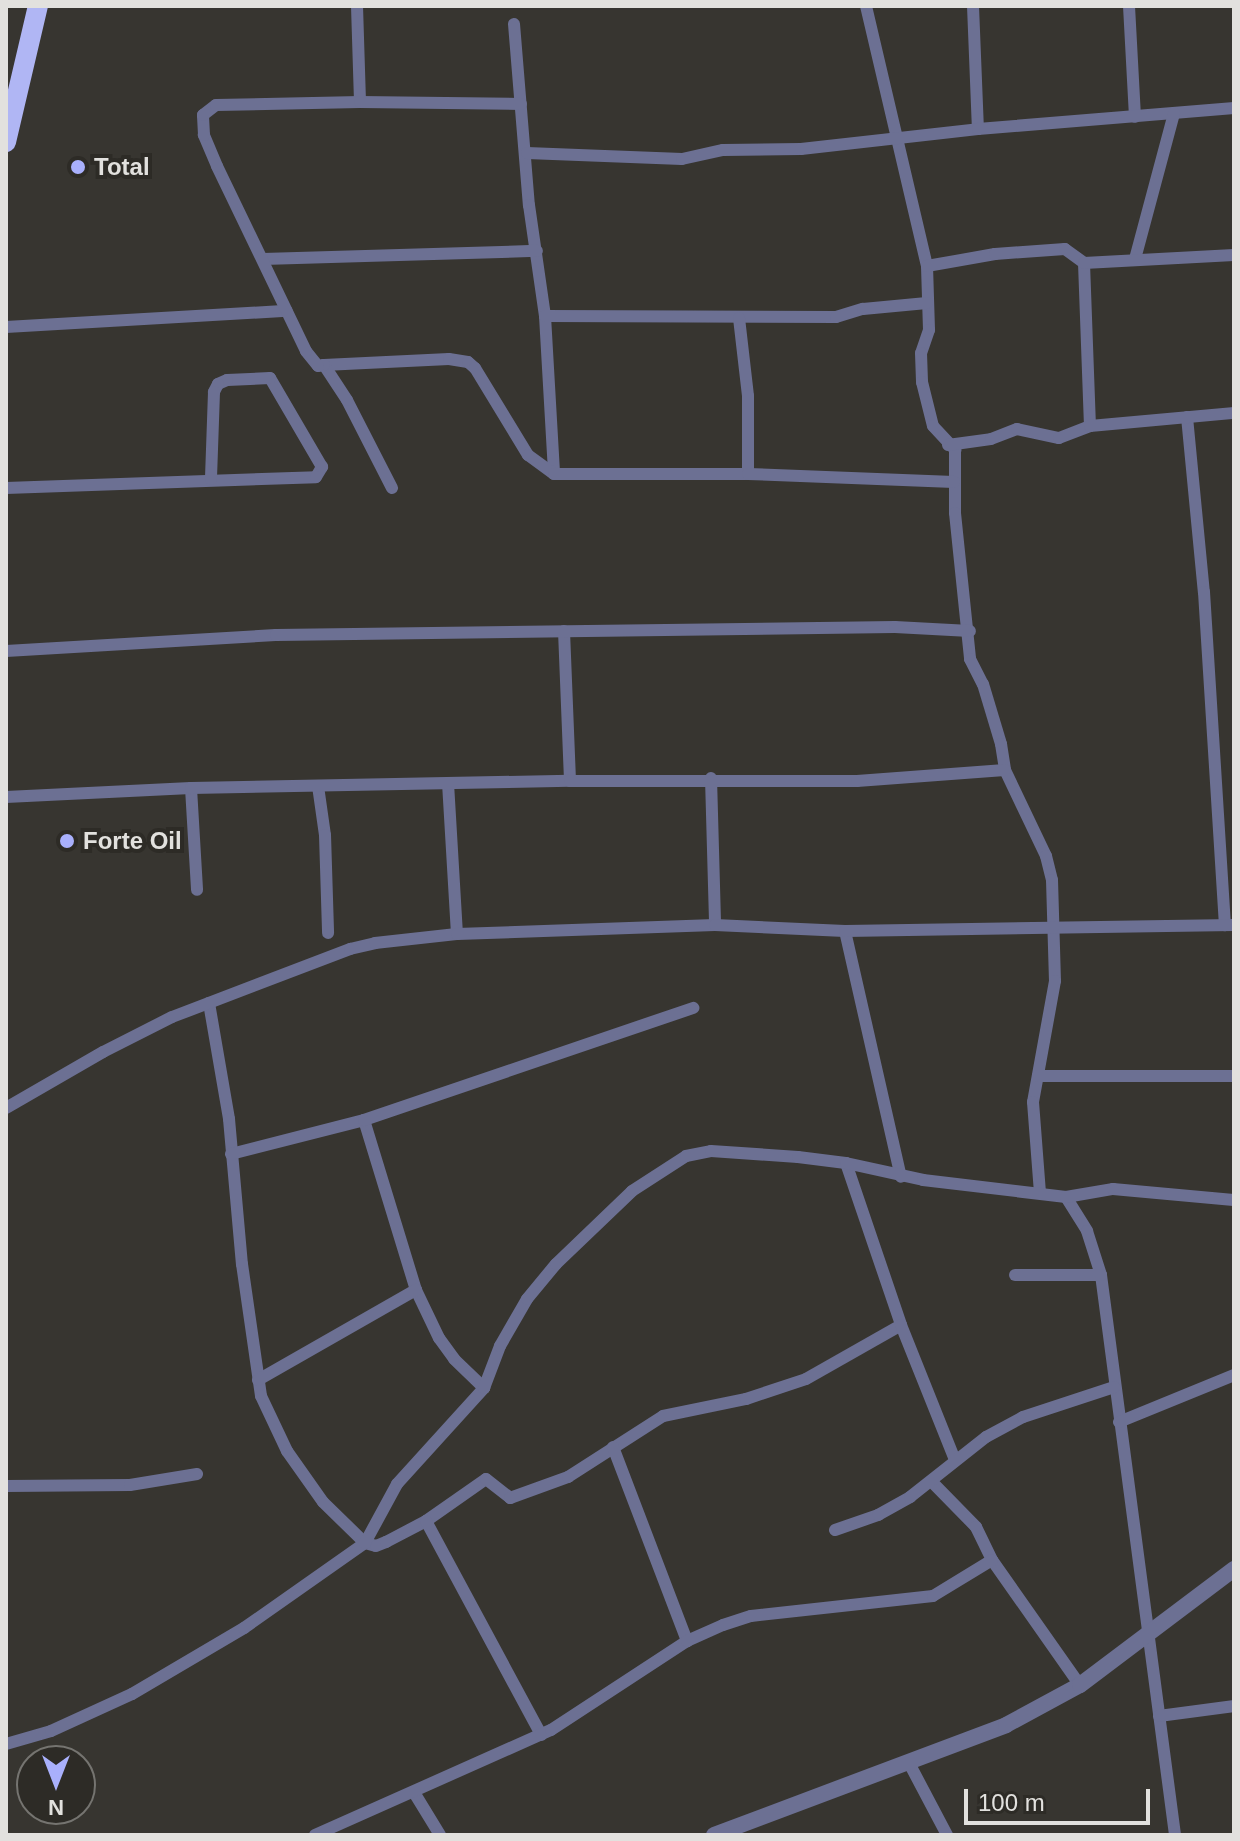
<!DOCTYPE html>
<style>
body{margin:0}
#map{position:relative;width:1240px;height:1841px;overflow:hidden;background:#373530;font-family:Arial,sans-serif}
div>[style]{position:absolute}
.minor>*{height:12px;margin:-6px;padding:0 6px;transform-origin:6px;border-radius:6px;background:#6c7093}
.tertiary>*{height:16px;margin:-8px;padding:0 8px;transform-origin:8px;border-radius:8px;background:#6c7093}
.trunk>*{height:20px;margin:-10px;padding:0 10px;transform-origin:10px;border-radius:10px;background:#b0b6f4}
.dots>*{width:22px;height:22px;translate:-50% -50%;box-sizing:border-box;border:4px solid #2d2b26;border-radius:50%}
span{translate:-50% -50%;white-space:nowrap;text-align:center;line-height:1.15;-webkit-text-stroke:8px #2d2b26;paint-order:stroke}
.poi-label{font-size:24px;color:#e2e1de;font-weight:700}
.left{translate:0 -50%;text-align:left}
.frame{position:absolute;inset:0;border:8px solid #e2e1de;pointer-events:none}
.north{position:absolute;left:16px;top:1745px;width:80px;height:80px;box-sizing:border-box;background:#2d2b26;border:2px solid #757470;border-radius:50%;rotate:180deg;font-size:22px;font-weight:700;line-height:32px;text-align:center;color:#e2e1de}
.north::after{content:'';display:block;margin:auto;width:28px;height:36px;background:#a9b0fc;clip-path:polygon(50% 0,100% 100%,50% 72%,0 100%)}
.scale{position:absolute;left:964px;top:1789px;width:186px;height:36px;box-sizing:border-box;border:4px solid #e2e1de;border-top:0;padding-left:10px;font-size:24px;line-height:28px;white-space:nowrap;color:#e2e1de;-webkit-text-stroke:6px #2d2b26;paint-order:stroke}
</style>
<div id="map">
<div class="minor">
<div style="left:357px;top:6px;width:96px;rotate:88.2deg"></div>
<div style="left:866px;top:6px;width:267px;rotate:76.8deg"></div>
<div style="left:927px;top:266px;width:64px;rotate:88.2deg"></div>
<div style="left:929px;top:330px;width:24px;rotate:109deg"></div>
<div style="left:921px;top:353px;width:29px;rotate:88deg"></div>
<div style="left:922px;top:382px;width:45px;rotate:76deg"></div>
<div style="left:933px;top:426px;width:33px;rotate:47deg"></div>
<div style="left:955px;top:450px;width:63px;rotate:90deg"></div>
<div style="left:955px;top:513px;width:147px;rotate:84.1deg"></div>
<div style="left:970px;top:659px;width:28px;rotate:63deg"></div>
<div style="left:983px;top:684px;width:63px;rotate:73.3deg"></div>
<div style="left:1001px;top:744px;width:26px;rotate:81deg"></div>
<div style="left:1005px;top:770px;width:95px;rotate:64.5deg"></div>
<div style="left:1046px;top:856px;width:25px;rotate:76deg"></div>
<div style="left:1052px;top:880px;width:101px;rotate:88.3deg"></div>
<div style="left:1055px;top:981px;width:123px;rotate:100.3deg"></div>
<div style="left:1033px;top:1102px;width:90px;rotate:85.6deg"></div>
<div style="left:973px;top:6px;width:123px;rotate:87.7deg"></div>
<div style="left:1129px;top:6px;width:111px;rotate:86.9deg"></div>
<div style="left:514px;top:24px;width:182px;rotate:85.3deg"></div>
<div style="left:529px;top:205px;width:112px;rotate:81.8deg"></div>
<div style="left:545px;top:316px;width:158px;rotate:86.7deg"></div>
<div style="left:527px;top:153px;width:155px;rotate:2.2deg"></div>
<div style="left:682px;top:159px;width:42px;rotate:-12.4deg"></div>
<div style="left:723px;top:150px;width:78px;rotate:-0.7deg"></div>
<div style="left:801px;top:149px;width:178px;rotate:-6.4deg"></div>
<div style="left:978px;top:129px;width:257px;rotate:-4.7deg"></div>
<div style="left:263px;top:259px;width:274px;rotate:-1.7deg"></div>
<div style="left:1135px;top:259px;width:151px;rotate:-75deg"></div>
<div style="left:1084px;top:263px;width:163px;rotate:87.9deg"></div>
<div style="left:927px;top:266px;width:69px;rotate:-10deg"></div>
<div style="left:995px;top:254px;width:70px;rotate:-4.1deg"></div>
<div style="left:1065px;top:249px;width:24px;rotate:36deg"></div>
<div style="left:1084px;top:263px;width:150px;rotate:-3.1deg"></div>
<div style="left:545px;top:316px;width:291px;rotate:0.2deg"></div>
<div style="left:836px;top:317px;width:28px;rotate:-17deg"></div>
<div style="left:863px;top:309px;width:64px;rotate:-5.4deg"></div>
<div style="left:739px;top:318px;width:79px;rotate:83.4deg"></div>
<div style="left:748px;top:396px;width:78px;rotate:90deg"></div>
<div style="left:6px;top:327px;width:281px;rotate:-3.3deg"></div>
<div style="left:324px;top:365px;width:125px;rotate:-2.7deg"></div>
<div style="left:449px;top:359px;width:19px;rotate:9deg"></div>
<div style="left:468px;top:362px;width:9px;rotate:41deg"></div>
<div style="left:475px;top:368px;width:102px;rotate:58.7deg"></div>
<div style="left:528px;top:455px;width:32px;rotate:36deg"></div>
<div style="left:554px;top:474px;width:194px"></div>
<div style="left:748px;top:474px;width:206px;rotate:2.2deg"></div>
<div style="left:1187px;top:417px;width:176px;rotate:84.5deg"></div>
<div style="left:1204px;top:592px;width:334px;rotate:86.4deg"></div>
<div style="left:948px;top:445px;width:43px;rotate:-7.9deg"></div>
<div style="left:991px;top:439px;width:28px;rotate:-21deg"></div>
<div style="left:1017px;top:429px;width:43px;rotate:12.1deg"></div>
<div style="left:1059px;top:438px;width:33px;rotate:-21deg"></div>
<div style="left:1090px;top:426px;width:145px;rotate:-5.2deg"></div>
<div style="left:6px;top:488px;width:310px;rotate:-2deg"></div>
<div style="left:316px;top:477px;width:12px;rotate:-59deg"></div>
<div style="left:322px;top:467px;width:103px;rotate:-120.3deg"></div>
<div style="left:270px;top:378px;width:43px;rotate:177.3deg"></div>
<div style="left:227px;top:380px;width:10px;rotate:156deg"></div>
<div style="left:218px;top:384px;width:9px;rotate:117deg"></div>
<div style="left:214px;top:392px;width:87px;rotate:92deg"></div>
<div style="left:392px;top:488px;width:99px;rotate:-117.1deg"></div>
<div style="left:347px;top:400px;width:42px;rotate:-123.3deg"></div>
<div style="left:324px;top:365px;width:6px;rotate:171deg"></div>
<div style="left:318px;top:366px;width:19px;rotate:-129deg"></div>
<div style="left:306px;top:351px;width:205px;rotate:-115.7deg"></div>
<div style="left:217px;top:166px;width:34px;rotate:-113deg"></div>
<div style="left:204px;top:135px;width:20px;rotate:-93deg"></div>
<div style="left:203px;top:115px;width:16px;rotate:-38deg"></div>
<div style="left:216px;top:105px;width:144px;rotate:-1.2deg"></div>
<div style="left:360px;top:102px;width:161px;rotate:0.7deg"></div>
<div style="left:564px;top:631px;width:150px;rotate:87.7deg"></div>
<div style="left:6px;top:651px;width:270px;rotate:-3.4deg"></div>
<div style="left:276px;top:635px;width:619px;rotate:-0.74deg"></div>
<div style="left:895px;top:627px;width:75px;rotate:3.1deg"></div>
<div style="left:711px;top:778px;width:147px;rotate:88.4deg"></div>
<div style="left:448px;top:783px;width:151px;rotate:86.6deg"></div>
<div style="left:318px;top:786px;width:49px;rotate:81.9deg"></div>
<div style="left:325px;top:835px;width:98px;rotate:88.2deg"></div>
<div style="left:191px;top:788px;width:102px;rotate:86.6deg"></div>
<div style="left:6px;top:797px;width:185px;rotate:-2.8deg"></div>
<div style="left:191px;top:788px;width:379px;rotate:-1.1deg"></div>
<div style="left:570px;top:781px;width:287px"></div>
<div style="left:857px;top:781px;width:148px;rotate:-4.3deg"></div>
<div style="left:845px;top:931px;width:252px;rotate:77.2deg"></div>
<div style="left:209px;top:1003px;width:118px;rotate:80.2deg"></div>
<div style="left:229px;top:1119px;width:146px;rotate:84.9deg"></div>
<div style="left:242px;top:1264px;width:133px;rotate:81.8deg"></div>
<div style="left:261px;top:1396px;width:61px;rotate:64.7deg"></div>
<div style="left:287px;top:1451px;width:62px;rotate:54.8deg"></div>
<div style="left:323px;top:1502px;width:59px;rotate:44.3deg"></div>
<div style="left:365px;top:1543px;width:11px;rotate:15deg"></div>
<div style="left:376px;top:1546px;width:11px;rotate:-22deg"></div>
<div style="left:386px;top:1542px;width:45px;rotate:-27.7deg"></div>
<div style="left:426px;top:1521px;width:73px;rotate:-35deg"></div>
<div style="left:486px;top:1479px;width:31px;rotate:38deg"></div>
<div style="left:510px;top:1498px;width:62px;rotate:-19.9deg"></div>
<div style="left:568px;top:1477px;width:113px;rotate:-32.7deg"></div>
<div style="left:663px;top:1416px;width:85px;rotate:-11.6deg"></div>
<div style="left:746px;top:1399px;width:63px;rotate:-18.4deg"></div>
<div style="left:806px;top:1379px;width:109px;rotate:-29.6deg"></div>
<div style="left:1038px;top:1076px;width:196px"></div>
<div style="left:6px;top:1108px;width:112px;rotate:-30deg"></div>
<div style="left:103px;top:1052px;width:77px;rotate:-26.9deg"></div>
<div style="left:172px;top:1017px;width:191px;rotate:-20.9deg"></div>
<div style="left:350px;top:949px;width:26px;rotate:-13deg"></div>
<div style="left:375px;top:943px;width:82px;rotate:-6.3deg"></div>
<div style="left:457px;top:934px;width:258px;rotate:-2deg"></div>
<div style="left:715px;top:925px;width:130px;rotate:2.6deg"></div>
<div style="left:845px;top:931px;width:389px;rotate:-0.9deg"></div>
<div style="left:364px;top:1120px;width:178px;rotate:73deg"></div>
<div style="left:416px;top:1290px;width:53px;rotate:64.4deg"></div>
<div style="left:439px;top:1338px;width:26px;rotate:54deg"></div>
<div style="left:454px;top:1359px;width:42px;rotate:44deg"></div>
<div style="left:231px;top:1154px;width:137px;rotate:-14.3deg"></div>
<div style="left:364px;top:1120px;width:348px;rotate:-18.8deg"></div>
<div style="left:846px;top:1163px;width:171px;rotate:71.2deg"></div>
<div style="left:901px;top:1325px;width:145px;rotate:68.2deg"></div>
<div style="left:1066px;top:1197px;width:40px;rotate:58deg"></div>
<div style="left:1087px;top:1231px;width:46px;rotate:72.3deg"></div>
<div style="left:1101px;top:1275px;width:565px;rotate:82.47deg"></div>
<div style="left:1015px;top:1275px;width:86px"></div>
<div style="left:258px;top:1380px;width:182px;rotate:-29.7deg"></div>
<div style="left:1119px;top:1422px;width:124px;rotate:-22.2deg"></div>
<div style="left:613px;top:1447px;width:208px;rotate:69.1deg"></div>
<div style="left:932px;top:1482px;width:63px;rotate:45.6deg"></div>
<div style="left:976px;top:1527px;width:37px;rotate:64deg"></div>
<div style="left:992px;top:1560px;width:153px;rotate:54.9deg"></div>
<div style="left:6px;top:1486px;width:124px;rotate:-0.5deg"></div>
<div style="left:130px;top:1485px;width:68px;rotate:-9.3deg"></div>
<div style="left:426px;top:1521px;width:243px;rotate:61.7deg"></div>
<div style="left:835px;top:1530px;width:46px;rotate:-19.2deg"></div>
<div style="left:878px;top:1515px;width:37px;rotate:-29deg"></div>
<div style="left:910px;top:1497px;width:97px;rotate:-38.3deg"></div>
<div style="left:986px;top:1437px;width:42px;rotate:-28.4deg"></div>
<div style="left:1023px;top:1417px;width:96px;rotate:-18.2deg"></div>
<div style="left:1159px;top:1716px;width:76px;rotate:-7.6deg"></div>
<div style="left:6px;top:1744px;width:47px;rotate:-16.1deg"></div>
<div style="left:51px;top:1731px;width:89px;rotate:-24.6deg"></div>
<div style="left:132px;top:1694px;width:130px;rotate:-30.5deg"></div>
<div style="left:244px;top:1628px;width:148px;rotate:-35.1deg"></div>
<div style="left:365px;top:1543px;width:67px;rotate:-61.5deg"></div>
<div style="left:397px;top:1484px;width:130px;rotate:-47.8deg"></div>
<div style="left:484px;top:1388px;width:45px;rotate:-69.1deg"></div>
<div style="left:500px;top:1346px;width:54px;rotate:-60.1deg"></div>
<div style="left:527px;top:1299px;width:45px;rotate:-50.4deg"></div>
<div style="left:556px;top:1264px;width:105px;rotate:-43.8deg"></div>
<div style="left:632px;top:1191px;width:64px;rotate:-32.9deg"></div>
<div style="left:686px;top:1156px;width:25px;rotate:-11deg"></div>
<div style="left:711px;top:1151px;width:87px;rotate:3.9deg"></div>
<div style="left:798px;top:1157px;width:48px;rotate:7.1deg"></div>
<div style="left:846px;top:1163px;width:79px;rotate:12.4deg"></div>
<div style="left:923px;top:1180px;width:144px;rotate:6.8deg"></div>
<div style="left:1066px;top:1197px;width:48px;rotate:-9.7deg"></div>
<div style="left:1113px;top:1189px;width:121px;rotate:5.2deg"></div>
<div style="left:908px;top:1761px;width:84px;rotate:62.2deg"></div>
<div style="left:415px;top:1794px;width:48px;rotate:58.6deg"></div>
<div style="left:315px;top:1835px;width:258px;rotate:-24deg"></div>
<div style="left:551px;top:1730px;width:163px;rotate:-33.2deg"></div>
<div style="left:687px;top:1641px;width:39px;rotate:-24deg"></div>
<div style="left:723px;top:1625px;width:29px;rotate:-18deg"></div>
<div style="left:751px;top:1616px;width:183px;rotate:-6.3deg"></div>
<div style="left:933px;top:1596px;width:69px;rotate:-31.4deg"></div>
</div>
<div class="tertiary">
<div style="left:714px;top:1835px;width:312px;rotate:-20.6deg"></div>
<div style="left:1006px;top:1725px;width:84px;rotate:-28.4deg"></div>
<div style="left:1080px;top:1685px;width:193px;rotate:-37deg"></div>
</div>
<div class="trunk">
<div style="left:6px;top:142px;width:140px;rotate:-76.8deg"></div>
</div>
<div class="dots">
<div style="left:78px;top:167px;background:#a9b0fc"></div>
<div style="left:67px;top:841px;background:#a9b0fc"></div>
</div>
<div class="poi-label">
<span class="left" style="left:94px;top:167px">Total</span>
<span class="left" style="left:83px;top:841px">Forte Oil</span>
</div>
<div class="frame"></div>
<div class="north">N</div>
<div class="scale">100 m</div>
</div>
